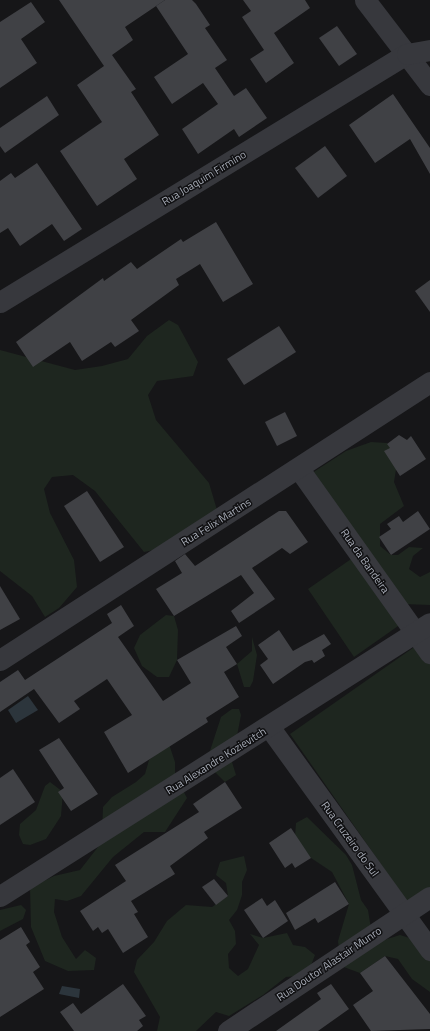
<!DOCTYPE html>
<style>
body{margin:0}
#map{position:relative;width:430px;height:1031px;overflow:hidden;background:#161618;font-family:"Titillium Web",sans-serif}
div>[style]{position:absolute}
.green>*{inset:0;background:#1e261f}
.water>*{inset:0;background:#2c353c}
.building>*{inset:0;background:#404145}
.minor>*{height:21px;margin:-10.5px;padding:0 10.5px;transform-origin:10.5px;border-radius:10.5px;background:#37383d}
span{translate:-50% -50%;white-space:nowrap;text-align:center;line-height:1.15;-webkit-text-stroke:3px #111113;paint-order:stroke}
.street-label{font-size:11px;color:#a8adb8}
</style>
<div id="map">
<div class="green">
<div style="clip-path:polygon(169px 320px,178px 325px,198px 362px,193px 376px,157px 381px,148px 395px,156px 420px,209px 483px,217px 510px,164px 548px,144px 552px,95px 491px,73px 475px,52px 477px,44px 489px,50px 513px,74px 560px,77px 587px,59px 608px,45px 617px,32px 596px,0 571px,0 350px,75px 370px,102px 366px,128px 359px,147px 336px)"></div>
<div style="clip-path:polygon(371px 442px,387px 443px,398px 457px,394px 482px,404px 506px,380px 524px,380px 546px,391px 555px,398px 555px,409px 547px,423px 548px,413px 556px,409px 569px,420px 577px,430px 572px,430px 605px,403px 604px,312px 473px,346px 451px)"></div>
<div style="clip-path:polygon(354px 557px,401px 624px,354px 657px,308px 589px)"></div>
<div style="clip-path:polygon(166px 615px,174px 616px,178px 630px,177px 660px,169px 677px,157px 677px,142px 666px,134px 648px,140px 635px)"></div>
<div style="clip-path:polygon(252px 637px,257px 655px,253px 681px,250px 687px,244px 687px,237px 664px,252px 651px)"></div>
<div style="clip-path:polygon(420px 643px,430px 658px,430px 888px,408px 903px,290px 734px)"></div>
<div style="clip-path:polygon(232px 709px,239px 709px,241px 715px,232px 762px,236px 775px,225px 782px,213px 770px,208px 757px,221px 717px)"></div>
<div style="clip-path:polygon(169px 744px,175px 762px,175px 775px,187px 798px,165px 832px,144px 832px,113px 857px,81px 896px,67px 901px,55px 899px,54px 912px,62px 937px,76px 959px,85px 950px,96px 958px,94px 970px,68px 971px,45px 961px,31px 927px,30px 888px,54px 876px,80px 870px,98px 847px,102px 835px,103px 807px,112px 797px,136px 782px,145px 774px,149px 760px)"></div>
<div style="clip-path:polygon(50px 782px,63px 792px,61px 816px,46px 839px,30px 845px,23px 844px,19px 835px,20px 824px,36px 810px,45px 786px)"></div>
<div style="clip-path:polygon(307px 817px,346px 855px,352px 865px,361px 900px,368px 910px,372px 935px,384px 940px,400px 935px,413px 939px,422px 948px,430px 961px,430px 992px,412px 979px,398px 959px,385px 956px,360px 973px,341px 966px,338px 941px,349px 904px,332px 872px,311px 858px,295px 836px,296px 823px)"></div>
<div style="clip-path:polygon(244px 856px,247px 870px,242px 882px,242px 895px,237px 910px,229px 920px,235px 931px,236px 944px,228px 954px,229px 968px,238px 976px,248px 969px,259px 945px,250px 934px,263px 938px,287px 933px,293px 945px,305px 947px,315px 955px,310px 968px,299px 976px,286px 977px,263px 995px,229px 1016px,216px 1012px,196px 1031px,157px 1031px,160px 1017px,134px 972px,137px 960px,154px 942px,167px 921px,186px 905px,212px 907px,228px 896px,226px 883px,216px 875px,220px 862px)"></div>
<div style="clip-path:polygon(21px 905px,26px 910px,23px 919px,0 931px,0 910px)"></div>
</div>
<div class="water">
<div style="clip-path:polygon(28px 696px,38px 710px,16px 723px,8px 710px)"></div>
<div style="clip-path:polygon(62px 986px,80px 989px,79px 998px,59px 994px)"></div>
</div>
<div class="building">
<div style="clip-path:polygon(59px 0,165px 0,125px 27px,133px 40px,112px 55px,136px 89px,131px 92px,159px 135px,124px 159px,137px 179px,97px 206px,60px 151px,102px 122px,77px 85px,104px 66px)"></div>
<div style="clip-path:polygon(165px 0,192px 0,196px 4px,210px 25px,205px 28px,227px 60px,215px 68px,234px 96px,246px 88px,267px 118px,239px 137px,234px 129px,198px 154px,182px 129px,218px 104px,203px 83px,172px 104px,154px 77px,188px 54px,156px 6px)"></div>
<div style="clip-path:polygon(243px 0,305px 0,310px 8px,274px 33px,294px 63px,266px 83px,250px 59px,264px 50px,242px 17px,251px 11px)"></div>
<div style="clip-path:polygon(31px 2px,45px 22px,21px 39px,37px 63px,0 88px,0 22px)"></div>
<div style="clip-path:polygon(337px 26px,357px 54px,339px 66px,319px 38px)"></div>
<div style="clip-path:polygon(393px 94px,430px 148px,430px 174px,410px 139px,375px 163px,349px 125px)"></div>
<div style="clip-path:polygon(47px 96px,59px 115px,5px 153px,0 146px,0 128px)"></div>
<div style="clip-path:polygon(325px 146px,347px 176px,318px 198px,295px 168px)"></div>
<div style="clip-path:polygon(37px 163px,82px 229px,64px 241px,52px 224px,20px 246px,8px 228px,0 233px,0 181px,11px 173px,15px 178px)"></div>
<div style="clip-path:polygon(216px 222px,253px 284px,223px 302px,200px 264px,176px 279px,179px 285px,131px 320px,139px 331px,115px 347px,111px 342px,82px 361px,70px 342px,33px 367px,16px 342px,103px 278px,104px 281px,131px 262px,137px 269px,181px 239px,183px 242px)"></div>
<div style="clip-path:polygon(430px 280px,430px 312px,415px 291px)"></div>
<div style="clip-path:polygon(279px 326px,296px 352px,244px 385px,227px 359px)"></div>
<div style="clip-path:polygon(285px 412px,297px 436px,277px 446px,265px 422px)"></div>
<div style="clip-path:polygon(399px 435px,407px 440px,411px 436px,426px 459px,400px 476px,384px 451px,390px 448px,387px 444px)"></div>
<div style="clip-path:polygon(87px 491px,124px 547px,100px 562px,64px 506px)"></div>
<div style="clip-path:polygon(279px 511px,286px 511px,308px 542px,290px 554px,282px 548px,252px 568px,275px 599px,239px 623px,231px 611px,254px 593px,241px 575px,174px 616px,156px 589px,182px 573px,175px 561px,185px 554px,195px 566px)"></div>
<div style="clip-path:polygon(418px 511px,430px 529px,391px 555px,379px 537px,391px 529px,387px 524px,399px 516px,403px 522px)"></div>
<div style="clip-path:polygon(0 586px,20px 619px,0 630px)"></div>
<div style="clip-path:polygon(121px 605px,134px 626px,118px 637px,163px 701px,191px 683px,177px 660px,236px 626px,242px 636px,226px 647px,237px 664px,224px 672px,239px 697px,206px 718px,208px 722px,128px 773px,104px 732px,132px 715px,107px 679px,74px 701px,80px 709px,59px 723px,34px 689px,0 712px,0 682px,18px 670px,25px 680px,112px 623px,107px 614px)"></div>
<div style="clip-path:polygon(279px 630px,293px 651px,324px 634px,331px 644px,322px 650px,325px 656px,314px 663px,312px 660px,305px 662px,273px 684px,260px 665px,268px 659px,258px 645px)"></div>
<div style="clip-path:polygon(59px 738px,98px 794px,71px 811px,58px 792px,64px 788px,39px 750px)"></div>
<div style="clip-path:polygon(13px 769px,35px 802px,0 825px,0 778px)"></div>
<div style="clip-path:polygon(225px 782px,242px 808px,204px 832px,208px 838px,170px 866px,175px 874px,131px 901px,138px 912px,134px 914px,148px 937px,123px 953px,108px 929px,102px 933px,98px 927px,93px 931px,80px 911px,126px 881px,115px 865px,199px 812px,193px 804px)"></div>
<div style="clip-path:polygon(291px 828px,311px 858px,295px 868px,292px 863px,285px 868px,269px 843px)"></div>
<div style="clip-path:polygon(214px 879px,228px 896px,216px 905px,202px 887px)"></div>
<div style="clip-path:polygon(335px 882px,349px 904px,318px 923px,315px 918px,295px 930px,286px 913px)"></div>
<div style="clip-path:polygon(262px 898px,267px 906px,275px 900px,288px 921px,263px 938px,244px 910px)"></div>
<div style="clip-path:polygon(21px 927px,30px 942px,26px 945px,40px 967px,33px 972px,44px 989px,0 1017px,0 940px)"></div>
<div style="clip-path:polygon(385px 956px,430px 1014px,430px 1029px,371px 1031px,353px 1005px,373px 991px,360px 973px)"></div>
<div style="clip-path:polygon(123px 984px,146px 1016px,139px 1020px,143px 1026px,137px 1031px,74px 1031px,60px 1012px,73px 1003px,81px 1014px)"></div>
<div style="clip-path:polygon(331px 984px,349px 1009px,318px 1031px,276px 1031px,321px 999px,317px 993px)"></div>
</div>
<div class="minor">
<div style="left:365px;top:0;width:107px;rotate:52.6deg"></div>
<div style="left:0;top:302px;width:477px;rotate:-31.4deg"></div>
<div style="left:407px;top:54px;width:23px;rotate:-10deg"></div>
<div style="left:299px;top:469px;width:226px;rotate:54.6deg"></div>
<div style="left:0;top:660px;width:512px;rotate:-32.88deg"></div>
<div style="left:270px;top:728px;width:274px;rotate:54.2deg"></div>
<div style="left:0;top:896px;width:509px;rotate:-32.41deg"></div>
<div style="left:228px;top:1031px;width:242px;rotate:-33.6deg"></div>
</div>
<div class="street-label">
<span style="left:204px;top:178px;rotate:-31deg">Rua Joaquim Firmino</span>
<span style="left:216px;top:522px;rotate:-32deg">Rua Felix Martins</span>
<span style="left:365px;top:561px;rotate:55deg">Rua da Bandeira</span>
<span style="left:216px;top:761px;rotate:-32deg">Rua Alexandre Kozievitch</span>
<span style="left:350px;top:839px;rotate:54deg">Rua Cruzeiro do Sul</span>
<span style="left:329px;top:964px;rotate:-34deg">Rua Doutor Alastair Munro</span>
</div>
</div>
